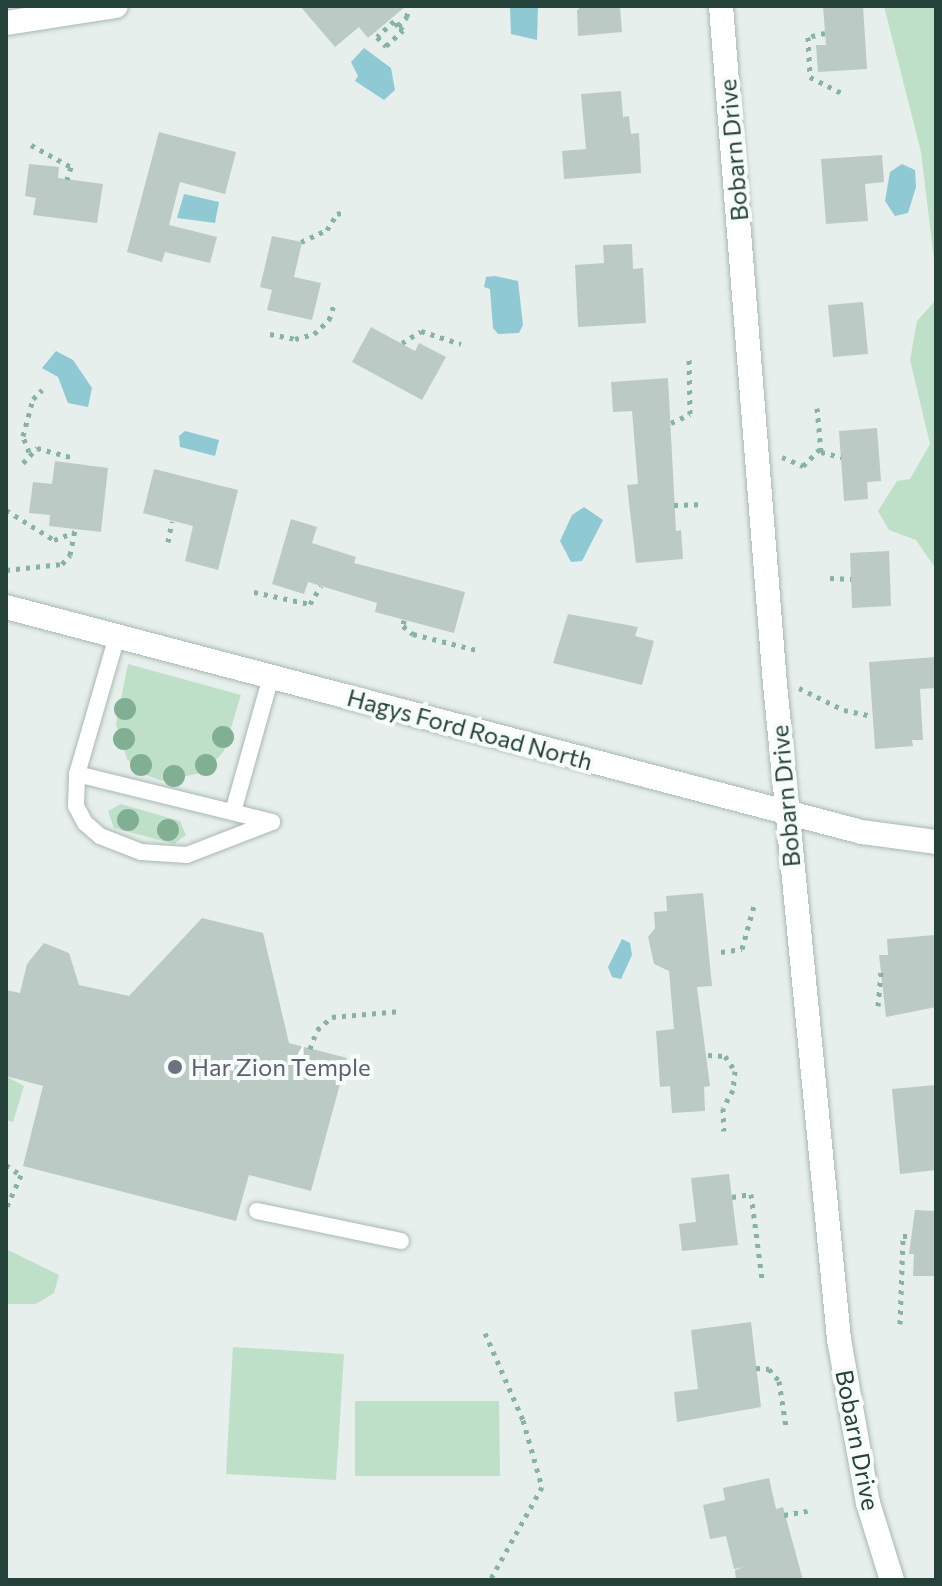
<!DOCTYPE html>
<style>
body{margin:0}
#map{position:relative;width:942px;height:1586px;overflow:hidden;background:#e6efeb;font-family:Commissioner,sans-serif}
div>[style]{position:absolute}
.green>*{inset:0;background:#bfe0c8}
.water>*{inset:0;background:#8ec9d4}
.building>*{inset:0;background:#bbcac4}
.path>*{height:5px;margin-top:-2.5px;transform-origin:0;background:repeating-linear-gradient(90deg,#86b3a5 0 4px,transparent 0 10px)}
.roads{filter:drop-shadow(0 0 2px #a8b8b2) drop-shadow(0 0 2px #a8b8b2)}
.lane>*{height:16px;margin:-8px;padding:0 8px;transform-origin:8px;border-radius:8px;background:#fff}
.street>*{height:24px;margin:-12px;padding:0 12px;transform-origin:12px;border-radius:12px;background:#fff}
.secondary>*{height:24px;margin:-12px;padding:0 12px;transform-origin:12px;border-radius:12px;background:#fff}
.trees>*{width:22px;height:22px;margin:-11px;border-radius:50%;background:#80af93}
.dots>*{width:22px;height:22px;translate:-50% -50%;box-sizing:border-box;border:4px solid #f7fbf9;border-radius:50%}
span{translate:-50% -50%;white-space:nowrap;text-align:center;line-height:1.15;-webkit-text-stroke:8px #f7fbf9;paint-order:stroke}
.street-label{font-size:24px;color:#24423a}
.worship-label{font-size:24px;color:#5b616d}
.left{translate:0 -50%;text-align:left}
.frame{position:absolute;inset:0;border:8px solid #24423a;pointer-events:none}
</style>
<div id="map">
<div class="green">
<div style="clip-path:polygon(884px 6px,936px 6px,936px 569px,916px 540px,889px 530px,878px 511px,897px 481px,910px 479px,930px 444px,910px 360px,917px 321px,934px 302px,936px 276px,921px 152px)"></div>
<div style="clip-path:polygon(128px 664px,241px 695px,224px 751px,205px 772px,163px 781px,143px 774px,127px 759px,116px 724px)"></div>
<div style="clip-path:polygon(121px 804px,180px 821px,186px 835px,174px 844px,114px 828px,108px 811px)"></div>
<div style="clip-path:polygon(6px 1076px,24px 1086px,13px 1122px,6px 1120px)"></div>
<div style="clip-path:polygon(6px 1249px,59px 1275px,54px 1293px,36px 1304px,6px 1304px)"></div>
<div style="clip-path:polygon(233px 1347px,344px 1354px,336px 1480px,226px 1474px)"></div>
<div style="clip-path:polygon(355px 1401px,499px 1401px,500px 1476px,355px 1476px)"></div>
</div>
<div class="water">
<div style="clip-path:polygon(510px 6px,538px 6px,537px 40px,511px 34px)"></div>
<div style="clip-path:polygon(364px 48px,391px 68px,395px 90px,384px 100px,355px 81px,358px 76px,351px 62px)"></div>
<div style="clip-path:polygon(902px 164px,915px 170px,916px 187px,908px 213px,895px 216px,885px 201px,890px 172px)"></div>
<div style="clip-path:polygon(184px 194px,219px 202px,215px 223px,177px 218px)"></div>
<div style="clip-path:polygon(495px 276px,518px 281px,523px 325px,519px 333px,498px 334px,493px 328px,490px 289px,484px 287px,486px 277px)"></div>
<div style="clip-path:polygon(56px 351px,73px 360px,92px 388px,88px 407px,68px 403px,58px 377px,42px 368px)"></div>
<div style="clip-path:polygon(185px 431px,219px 440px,215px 456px,180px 447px,179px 436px)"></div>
<div style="clip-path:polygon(584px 507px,603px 520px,582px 561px,571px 562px,560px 541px,572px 515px)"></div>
<div style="clip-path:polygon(622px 939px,630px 943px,632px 955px,621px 979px,612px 977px,608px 967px)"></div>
</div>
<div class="building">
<div style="clip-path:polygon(300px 6px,406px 6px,368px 38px,359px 27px,335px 47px)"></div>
<div style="clip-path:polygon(581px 6px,620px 6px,622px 32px,578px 36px,577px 11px)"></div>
<div style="clip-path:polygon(823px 6px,863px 6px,867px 69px,818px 72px,816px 45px,826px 45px)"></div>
<div style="clip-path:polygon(621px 91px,623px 117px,629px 116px,631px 134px,639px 133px,641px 173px,564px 179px,562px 151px,586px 149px,581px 94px)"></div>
<div style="clip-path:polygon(159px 132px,236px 152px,225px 194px,180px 182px,169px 225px,217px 237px,210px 263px,165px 252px,162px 262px,127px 252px)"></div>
<div style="clip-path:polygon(882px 155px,884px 182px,865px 184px,868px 221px,826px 224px,821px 159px)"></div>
<div style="clip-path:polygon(29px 164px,59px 167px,58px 178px,103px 184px,97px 223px,33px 215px,36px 198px,25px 196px)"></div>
<div style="clip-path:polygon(272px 236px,302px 242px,294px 277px,321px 283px,312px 320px,267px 310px,272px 290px,260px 287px)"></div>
<div style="clip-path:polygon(632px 244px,633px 269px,643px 268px,646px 323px,578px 327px,575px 265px,604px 263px,603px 245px)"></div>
<div style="clip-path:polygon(863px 302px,868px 354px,833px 357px,828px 305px)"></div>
<div style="clip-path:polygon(371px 327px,415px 351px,419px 343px,446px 357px,422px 400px,352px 362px)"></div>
<div style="clip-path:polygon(668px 378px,676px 531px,681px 530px,683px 559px,636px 563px,627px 485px,638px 484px,632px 411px,613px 412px,611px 382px)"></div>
<div style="clip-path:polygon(877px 428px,881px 481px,867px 482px,868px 499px,844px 501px,839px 431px)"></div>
<div style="clip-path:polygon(55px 461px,108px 468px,101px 532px,49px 526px,50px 515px,29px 513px,33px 482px,52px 484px)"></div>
<div style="clip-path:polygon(154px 469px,238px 490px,218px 570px,185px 561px,193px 526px,143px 513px)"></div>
<div style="clip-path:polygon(291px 519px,317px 527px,312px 543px,356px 557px,354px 563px,465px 592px,454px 633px,375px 612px,377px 603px,308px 582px,304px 594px,272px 584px)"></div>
<div style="clip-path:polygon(889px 551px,891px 606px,852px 608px,850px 553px)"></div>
<div style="clip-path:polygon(568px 614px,638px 627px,635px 636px,654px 641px,642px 685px,553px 663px)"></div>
<div style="clip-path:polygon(936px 657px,936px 688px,920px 689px,923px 740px,912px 740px,913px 746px,875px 749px,869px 662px)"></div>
<div style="clip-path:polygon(703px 893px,712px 986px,697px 987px,710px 1086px,704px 1087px,705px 1111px,672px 1113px,670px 1086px,660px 1087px,656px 1031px,674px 1029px,669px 971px,654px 964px,648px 937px,655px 928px,654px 912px,667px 911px,666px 896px)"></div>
<div style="clip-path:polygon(202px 918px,263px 933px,289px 1043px,347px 1058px,311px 1191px,249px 1175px,236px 1221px,23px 1166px,43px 1086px,6px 1076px,6px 990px,20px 993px,27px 964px,44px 943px,69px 953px,79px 985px,129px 996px)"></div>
<div style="clip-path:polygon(935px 935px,936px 1007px,886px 1017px,879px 955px,888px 955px,887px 939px)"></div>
<div style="clip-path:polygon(936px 1085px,936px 1170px,900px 1174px,892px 1089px)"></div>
<div style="clip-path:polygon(729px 1174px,738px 1245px,682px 1251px,679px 1224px,696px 1222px,691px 1178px)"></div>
<div style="clip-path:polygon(915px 1210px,936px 1211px,936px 1276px,913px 1276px,914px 1254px,909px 1254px)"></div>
<div style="clip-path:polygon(751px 1322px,761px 1407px,677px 1422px,674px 1392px,698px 1389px,691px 1330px)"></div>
<div style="clip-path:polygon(769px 1478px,776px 1509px,783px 1507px,803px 1580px,736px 1580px,735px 1570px,744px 1567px,734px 1569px,726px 1536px,710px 1539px,703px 1505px,725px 1500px,723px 1488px)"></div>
</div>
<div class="path">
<div style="left:398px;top:26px;width:6px;rotate:-129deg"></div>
<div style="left:394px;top:21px;width:23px;rotate:137deg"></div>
<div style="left:377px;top:37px;width:13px;rotate:45deg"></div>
<div style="left:386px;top:46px;width:23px;rotate:-43deg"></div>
<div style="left:403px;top:30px;width:6px;rotate:-141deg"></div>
<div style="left:398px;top:26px;width:13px;rotate:-45deg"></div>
<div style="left:407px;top:17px;width:11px;rotate:-85deg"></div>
<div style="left:825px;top:33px;width:17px;rotate:167deg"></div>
<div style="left:808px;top:37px;width:40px;rotate:87.1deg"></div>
<div style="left:810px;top:77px;width:36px;rotate:27deg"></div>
<div style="left:31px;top:145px;width:46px;rotate:28.8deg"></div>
<div style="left:71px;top:167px;width:13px;rotate:108deg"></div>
<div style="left:301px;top:242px;width:29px;rotate:-25deg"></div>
<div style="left:327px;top:230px;width:19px;rotate:-58deg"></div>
<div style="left:337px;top:214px;width:7px;rotate:-16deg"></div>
<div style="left:270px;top:334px;width:25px;rotate:11deg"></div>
<div style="left:295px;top:339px;width:20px;rotate:-15deg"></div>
<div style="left:314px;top:334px;width:21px;rotate:-43deg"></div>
<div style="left:329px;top:320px;width:19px;rotate:-72deg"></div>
<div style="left:402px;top:343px;width:22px;rotate:-32deg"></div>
<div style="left:421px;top:331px;width:42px;rotate:18deg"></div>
<div style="left:817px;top:408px;width:44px;rotate:84.8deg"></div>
<div style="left:821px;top:452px;width:21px;rotate:14deg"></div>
<div style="left:671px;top:423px;width:21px;rotate:-25deg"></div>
<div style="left:690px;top:414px;width:57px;rotate:-91deg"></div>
<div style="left:29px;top:452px;width:17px;rotate:-111deg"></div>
<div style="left:23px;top:436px;width:38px;rotate:-75deg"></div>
<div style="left:33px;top:399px;width:13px;rotate:-45deg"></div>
<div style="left:782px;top:457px;width:23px;rotate:23deg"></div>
<div style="left:803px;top:466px;width:24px;rotate:-45deg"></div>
<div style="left:23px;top:463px;width:21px;rotate:-47deg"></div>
<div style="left:37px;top:448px;width:38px;rotate:15deg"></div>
<div style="left:674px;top:505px;width:25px;rotate:-2deg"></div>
<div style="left:6px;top:510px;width:57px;rotate:32deg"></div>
<div style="left:54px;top:540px;width:22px;rotate:-21deg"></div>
<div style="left:168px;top:542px;width:21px;rotate:-79deg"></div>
<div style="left:6px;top:570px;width:56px;rotate:-6.1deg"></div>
<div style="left:62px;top:564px;width:12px;rotate:-48deg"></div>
<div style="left:70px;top:555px;width:26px;rotate:-79deg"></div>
<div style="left:830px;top:578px;width:21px;rotate:3deg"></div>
<div style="left:254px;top:592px;width:57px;rotate:12.1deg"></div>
<div style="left:310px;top:604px;width:21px;rotate:-59deg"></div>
<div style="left:404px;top:620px;width:6px;rotate:99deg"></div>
<div style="left:403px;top:626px;width:13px;rotate:39deg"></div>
<div style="left:413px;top:634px;width:69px;rotate:14.2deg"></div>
<div style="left:799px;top:688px;width:50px;rotate:26.1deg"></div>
<div style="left:844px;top:710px;width:29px;rotate:12deg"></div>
<div style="left:721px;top:952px;width:21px;rotate:-8deg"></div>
<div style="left:742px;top:949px;width:49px;rotate:-74.5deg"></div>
<div style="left:878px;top:1006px;width:38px;rotate:-85deg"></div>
<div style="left:310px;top:1049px;width:20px;rotate:-70deg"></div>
<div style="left:317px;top:1030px;width:20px;rotate:-41deg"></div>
<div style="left:332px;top:1017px;width:69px;rotate:-5deg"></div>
<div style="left:708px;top:1055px;width:17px;rotate:3deg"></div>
<div style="left:725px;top:1056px;width:18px;rotate:56deg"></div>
<div style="left:735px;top:1071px;width:19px;rotate:96deg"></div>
<div style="left:733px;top:1090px;width:21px;rotate:119deg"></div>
<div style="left:723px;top:1108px;width:23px;rotate:88deg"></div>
<div style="left:6px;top:1165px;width:18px;rotate:34deg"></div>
<div style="left:21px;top:1175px;width:37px;rotate:114deg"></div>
<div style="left:732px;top:1197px;width:19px;rotate:-9deg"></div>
<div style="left:751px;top:1194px;width:86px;rotate:82.6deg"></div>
<div style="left:900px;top:1324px;width:88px;rotate:-88deg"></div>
<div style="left:903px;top:1236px;width:7px"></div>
<div style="left:485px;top:1333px;width:95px;rotate:66.4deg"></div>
<div style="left:523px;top:1420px;width:70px;rotate:74.2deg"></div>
<div style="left:542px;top:1487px;width:107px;rotate:119.2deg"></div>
<div style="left:756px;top:1368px;width:13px;rotate:4deg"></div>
<div style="left:769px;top:1369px;width:16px;rotate:50deg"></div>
<div style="left:779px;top:1381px;width:47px;rotate:81.3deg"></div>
<div style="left:784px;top:1515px;width:28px;rotate:-10deg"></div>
</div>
<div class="roads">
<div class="lane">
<div style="left:77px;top:774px;width:201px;rotate:13.8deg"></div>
<div style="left:272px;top:822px;width:91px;rotate:158.8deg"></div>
<div style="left:187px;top:855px;width:46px;rotate:-176.3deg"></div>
<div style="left:141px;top:852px;width:44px;rotate:-158.7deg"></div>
<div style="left:100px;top:836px;width:20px;rotate:-139deg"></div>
<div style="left:85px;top:823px;width:19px;rotate:-118deg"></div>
<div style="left:76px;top:806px;width:32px;rotate:-88deg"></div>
<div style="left:77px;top:774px;width:144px;rotate:-73.8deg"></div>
<div style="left:233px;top:812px;width:140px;rotate:-74.3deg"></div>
<div style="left:257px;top:1211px;width:147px;rotate:11.8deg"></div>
</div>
<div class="street">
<div style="left:721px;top:6px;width:680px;rotate:85.45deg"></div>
<div style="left:775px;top:684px;width:658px;rotate:84.42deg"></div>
<div style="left:839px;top:1339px;width:167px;rotate:80deg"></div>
<div style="left:868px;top:1503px;width:81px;rotate:72.7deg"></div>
<div style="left:6px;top:23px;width:111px;rotate:-8.8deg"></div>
</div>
<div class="secondary">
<div style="left:6px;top:607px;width:885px;rotate:14.73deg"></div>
<div style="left:862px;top:832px;width:75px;rotate:7.7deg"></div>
</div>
</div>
<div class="trees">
<div style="left:125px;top:709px"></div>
<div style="left:223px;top:737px"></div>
<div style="left:124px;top:739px"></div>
<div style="left:141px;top:765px"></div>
<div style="left:206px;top:765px"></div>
<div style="left:174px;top:776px"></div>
<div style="left:128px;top:820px"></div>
<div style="left:168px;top:830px"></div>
</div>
<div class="dots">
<div style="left:175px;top:1067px;background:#6b7280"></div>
</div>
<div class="street-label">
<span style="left:733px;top:150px;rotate:-95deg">Bobarn Drive</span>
<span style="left:470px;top:729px;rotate:15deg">Hagys Ford Road North</span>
<span style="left:785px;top:796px;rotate:-95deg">Bobarn Drive</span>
<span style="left:858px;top:1440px;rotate:79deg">Bobarn Drive</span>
</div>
<div class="worship-label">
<span class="left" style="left:191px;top:1067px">Har Zion Temple</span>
</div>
<div class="frame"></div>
</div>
